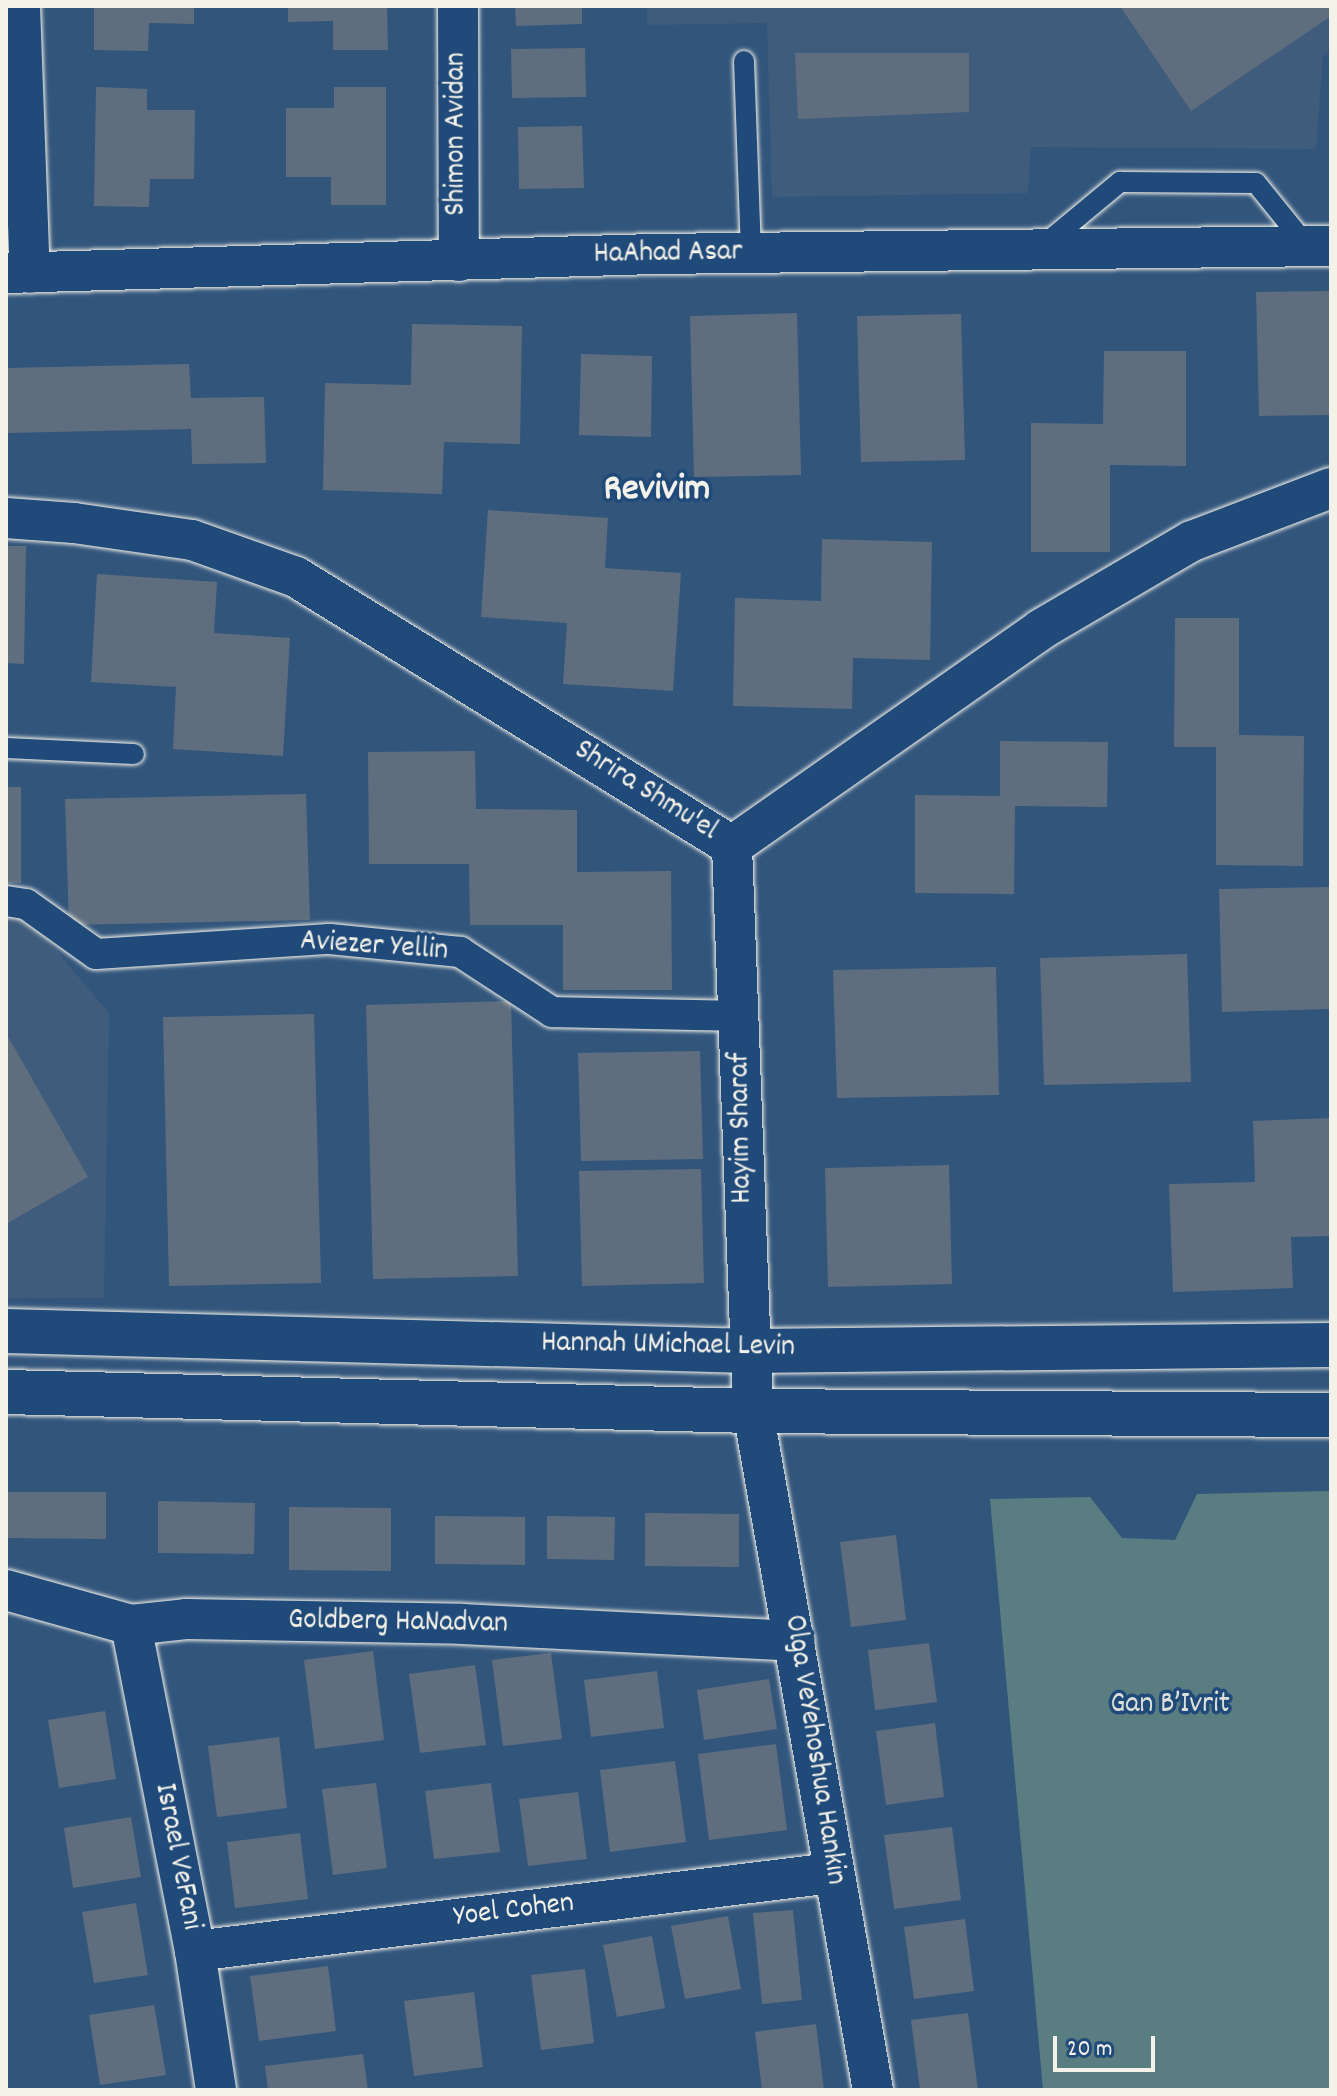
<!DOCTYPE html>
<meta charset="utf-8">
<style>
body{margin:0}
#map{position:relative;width:1337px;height:2096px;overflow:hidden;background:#32557c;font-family:Dekko,sans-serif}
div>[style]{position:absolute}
.built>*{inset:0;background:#405c7d}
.green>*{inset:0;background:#5a7d82}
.building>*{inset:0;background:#5f6e7f}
.roads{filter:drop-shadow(0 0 2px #f4f1e8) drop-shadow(0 0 2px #f4f1e8)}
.service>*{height:20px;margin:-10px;padding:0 10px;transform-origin:10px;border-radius:10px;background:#1f4a7a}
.pedestrian>*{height:30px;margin:-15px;padding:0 15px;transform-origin:15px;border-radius:15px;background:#1f4a7a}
.minor>*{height:40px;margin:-20px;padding:0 20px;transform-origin:20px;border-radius:20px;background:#1f4a7a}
.secondary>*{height:44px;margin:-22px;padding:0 22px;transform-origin:22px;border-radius:22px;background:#1f4a7a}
span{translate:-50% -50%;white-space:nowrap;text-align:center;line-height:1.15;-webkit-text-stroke:7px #1f4a7a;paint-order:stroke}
.street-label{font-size:30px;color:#f4f1e8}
.park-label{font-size:30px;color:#dde0d9}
.district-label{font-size:38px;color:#f4f1e8;font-weight:700}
.frame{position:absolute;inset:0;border:8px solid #f4f1e8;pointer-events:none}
.scale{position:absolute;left:1053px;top:2036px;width:102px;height:36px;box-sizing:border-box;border:4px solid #f4f1e8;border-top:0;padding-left:10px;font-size:24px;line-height:28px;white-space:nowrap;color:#f4f1e8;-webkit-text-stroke:6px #1f4a7a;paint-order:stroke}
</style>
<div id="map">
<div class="built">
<div style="clip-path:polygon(647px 6px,1331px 6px,1331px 49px,1323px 55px,1316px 149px,1031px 147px,1028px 193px,772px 197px,767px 23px,647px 25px)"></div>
<div style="clip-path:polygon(6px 914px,28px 917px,109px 1013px,104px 1298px,6px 1298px)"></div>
</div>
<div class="green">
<div style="clip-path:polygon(1331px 1491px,1331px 2090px,1043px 2090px,990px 1499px,1090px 1497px,1122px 1538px,1175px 1540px,1197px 1494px)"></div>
</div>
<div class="building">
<div style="clip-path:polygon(94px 6px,194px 6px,194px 24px,149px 23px,148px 51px,94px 50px)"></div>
<div style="clip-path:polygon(288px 6px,387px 6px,388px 50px,333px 50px,333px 21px,288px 22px)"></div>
<div style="clip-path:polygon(515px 6px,582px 6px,582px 24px,516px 26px)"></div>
<div style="clip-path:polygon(1120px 6px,1331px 6px,1331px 16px,1191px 111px)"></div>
<div style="clip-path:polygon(585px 48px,586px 97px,512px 98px,511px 49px)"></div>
<div style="clip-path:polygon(795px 53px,969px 53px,969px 112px,798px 119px)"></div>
<div style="clip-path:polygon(96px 87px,147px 89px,147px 110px,195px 110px,194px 179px,150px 179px,149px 207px,94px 206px)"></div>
<div style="clip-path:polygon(334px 87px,386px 87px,386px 205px,331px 205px,331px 177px,286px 177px,286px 108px,334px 108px)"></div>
<div style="clip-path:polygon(582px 126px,584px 188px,519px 189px,518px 127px)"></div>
<div style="clip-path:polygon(1331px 291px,1331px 415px,1259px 416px,1256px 292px)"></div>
<div style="clip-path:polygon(797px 313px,801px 475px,694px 477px,690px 316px)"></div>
<div style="clip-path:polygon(961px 314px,965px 460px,861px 462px,857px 316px)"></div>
<div style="clip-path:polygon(412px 324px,522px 326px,520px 444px,444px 442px,442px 494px,323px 490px,325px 383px,411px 385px)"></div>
<div style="clip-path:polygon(1104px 351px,1186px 351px,1186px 466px,1110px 465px,1110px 552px,1031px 552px,1031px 423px,1103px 424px)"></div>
<div style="clip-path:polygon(581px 354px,652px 356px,651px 437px,579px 435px)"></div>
<div style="clip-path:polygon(189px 364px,191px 398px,264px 397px,266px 463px,192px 464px,191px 429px,6px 433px,6px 368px)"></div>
<div style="clip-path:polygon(488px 510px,608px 518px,605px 568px,681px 573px,673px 691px,563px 684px,567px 623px,481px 617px)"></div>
<div style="clip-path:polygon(822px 539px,932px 542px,930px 660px,853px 658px,852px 709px,733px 706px,735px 598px,821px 601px)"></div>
<div style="clip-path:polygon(6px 546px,26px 546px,24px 664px,6px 663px)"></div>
<div style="clip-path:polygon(97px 574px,217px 582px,214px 633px,290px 638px,283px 756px,173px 749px,176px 687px,91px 682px)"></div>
<div style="clip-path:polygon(1175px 618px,1239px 618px,1239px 735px,1304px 736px,1303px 866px,1216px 865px,1216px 747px,1174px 747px)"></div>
<div style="clip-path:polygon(1000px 741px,1108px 742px,1107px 807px,1015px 806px,1014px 894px,915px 893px,915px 795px,1000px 796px)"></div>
<div style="clip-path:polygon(475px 751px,476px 809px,577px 810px,577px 872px,671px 871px,672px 990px,563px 990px,563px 925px,470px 925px,469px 864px,369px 864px,368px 752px)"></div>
<div style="clip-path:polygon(6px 787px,21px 787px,21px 883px,6px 883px)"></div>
<div style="clip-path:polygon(306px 794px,310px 920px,69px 925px,65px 799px)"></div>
<div style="clip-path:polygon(1331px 887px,1331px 1009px,1222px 1012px,1219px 889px)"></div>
<div style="clip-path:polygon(1187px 954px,1191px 1082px,1044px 1085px,1040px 958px)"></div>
<div style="clip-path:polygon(996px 967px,999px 1095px,837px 1098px,833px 970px)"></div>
<div style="clip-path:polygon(511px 1001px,518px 1276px,373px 1279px,366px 1005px)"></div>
<div style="clip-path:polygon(314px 1014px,321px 1283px,169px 1286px,163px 1017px)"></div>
<div style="clip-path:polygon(6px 1033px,88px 1177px,6px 1224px)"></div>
<div style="clip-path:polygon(700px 1051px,703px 1159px,581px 1161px,578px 1053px)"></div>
<div style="clip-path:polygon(1331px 1118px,1331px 1236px,1291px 1237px,1293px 1288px,1173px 1292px,1169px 1184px,1255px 1182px,1253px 1121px)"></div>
<div style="clip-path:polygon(949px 1165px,952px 1284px,828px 1287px,825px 1168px)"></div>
<div style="clip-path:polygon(701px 1169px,704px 1283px,582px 1286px,579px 1171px)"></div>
<div style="clip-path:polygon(8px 1492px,106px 1492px,106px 1539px,8px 1538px)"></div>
<div style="clip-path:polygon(158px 1501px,255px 1503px,254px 1554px,158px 1553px)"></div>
<div style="clip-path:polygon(289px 1507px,391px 1508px,391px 1571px,289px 1570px)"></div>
<div style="clip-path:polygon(645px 1513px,739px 1514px,739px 1567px,645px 1566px)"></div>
<div style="clip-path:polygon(435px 1516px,525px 1517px,525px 1565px,435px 1564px)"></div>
<div style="clip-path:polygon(547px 1516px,615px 1517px,614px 1560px,547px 1559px)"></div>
<div style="clip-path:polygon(896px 1535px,906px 1620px,851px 1627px,840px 1542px)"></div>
<div style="clip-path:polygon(929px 1643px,937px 1702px,875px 1710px,868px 1650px)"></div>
<div style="clip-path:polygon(373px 1651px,384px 1740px,315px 1749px,304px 1660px)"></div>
<div style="clip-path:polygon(551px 1653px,562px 1739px,503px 1746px,492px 1660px)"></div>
<div style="clip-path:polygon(475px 1665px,486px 1745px,420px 1753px,409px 1674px)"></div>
<div style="clip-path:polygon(657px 1671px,664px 1728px,591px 1737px,584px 1680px)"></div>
<div style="clip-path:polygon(769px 1679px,777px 1729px,704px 1740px,697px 1690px)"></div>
<div style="clip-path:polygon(105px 1711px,116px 1779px,59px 1788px,48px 1720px)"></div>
<div style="clip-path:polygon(935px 1723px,944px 1797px,886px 1805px,876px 1731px)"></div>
<div style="clip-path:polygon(279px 1737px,287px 1808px,217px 1817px,208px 1746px)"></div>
<div style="clip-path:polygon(776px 1744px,787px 1830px,709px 1840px,698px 1754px)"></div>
<div style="clip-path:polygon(675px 1761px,686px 1842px,610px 1852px,600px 1770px)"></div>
<div style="clip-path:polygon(376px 1783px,387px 1868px,333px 1875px,322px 1789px)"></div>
<div style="clip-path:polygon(491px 1783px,500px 1852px,434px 1859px,425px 1791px)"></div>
<div style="clip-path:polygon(578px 1792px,587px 1859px,528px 1866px,519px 1799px)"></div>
<div style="clip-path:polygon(131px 1817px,141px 1877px,73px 1888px,64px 1828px)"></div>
<div style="clip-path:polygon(952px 1827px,961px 1900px,894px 1909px,884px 1835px)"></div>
<div style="clip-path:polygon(300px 1833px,308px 1899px,235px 1908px,227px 1842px)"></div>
<div style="clip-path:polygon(136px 1903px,148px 1975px,94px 1983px,82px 1912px)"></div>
<div style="clip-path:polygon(793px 1910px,802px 2000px,762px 2004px,753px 1913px)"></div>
<div style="clip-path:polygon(728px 1916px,741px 1989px,685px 1999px,671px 1926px)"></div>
<div style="clip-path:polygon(965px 1919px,974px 1991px,914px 1999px,904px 1927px)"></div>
<div style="clip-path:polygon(652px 1936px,665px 2008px,617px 2017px,603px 1945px)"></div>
<div style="clip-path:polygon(328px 1966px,336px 2031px,259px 2041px,250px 1976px)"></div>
<div style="clip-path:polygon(585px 1969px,594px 2043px,541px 2050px,531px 1975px)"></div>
<div style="clip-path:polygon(474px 1992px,483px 2067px,414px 2076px,404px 2001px)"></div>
<div style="clip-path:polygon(154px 2005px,166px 2075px,100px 2085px,89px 2015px)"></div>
<div style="clip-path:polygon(968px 2013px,978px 2090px,920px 2090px,911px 2020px)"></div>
<div style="clip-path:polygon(816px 2024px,824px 2090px,762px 2090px,755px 2032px)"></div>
<div style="clip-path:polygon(363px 2054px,368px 2090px,268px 2090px,265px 2066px)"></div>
</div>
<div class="roads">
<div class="service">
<div style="left:744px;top:61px;width:192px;rotate:87.9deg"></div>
<div style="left:1044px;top:245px;width:99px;rotate:-39.7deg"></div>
<div style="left:1120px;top:182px;width:136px;rotate:0.4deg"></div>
<div style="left:1256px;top:183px;width:81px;rotate:51deg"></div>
<div style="left:6px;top:748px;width:128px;rotate:2.7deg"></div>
</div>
<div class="pedestrian">
<div style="left:6px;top:901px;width:20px;rotate:9deg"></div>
<div style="left:26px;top:904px;width:86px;rotate:35.5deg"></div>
<div style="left:96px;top:954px;width:234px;rotate:-3.7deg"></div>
<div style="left:330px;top:939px;width:131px;rotate:5.7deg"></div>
<div style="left:460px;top:952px;width:110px;rotate:33.1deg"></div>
<div style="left:552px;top:1012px;width:188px;rotate:1.2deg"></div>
</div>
<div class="minor">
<div style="left:20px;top:6px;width:267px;rotate:87.9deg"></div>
<div style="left:458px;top:6px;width:255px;rotate:89.8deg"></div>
<div style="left:6px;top:273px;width:648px;rotate:-1.68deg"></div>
<div style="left:654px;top:254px;width:677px;rotate:-0.68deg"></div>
<div style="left:6px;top:518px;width:68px;rotate:4.2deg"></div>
<div style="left:74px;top:523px;width:119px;rotate:8.2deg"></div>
<div style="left:192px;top:540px;width:110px;rotate:19.6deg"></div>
<div style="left:296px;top:577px;width:512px;rotate:31.67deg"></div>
<div style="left:732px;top:846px;width:565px;rotate:87.87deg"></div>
<div style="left:753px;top:1411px;width:690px;rotate:79.98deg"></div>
<div style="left:732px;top:846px;width:376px;rotate:-35deg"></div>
<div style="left:1040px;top:630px;width:176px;rotate:-30.4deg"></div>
<div style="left:1192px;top:541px;width:149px;rotate:-20.9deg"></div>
<div style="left:6px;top:1590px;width:130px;rotate:15.6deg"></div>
<div style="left:131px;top:1625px;width:55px;rotate:-6.2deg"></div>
<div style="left:186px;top:1619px;width:276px;rotate:1deg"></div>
<div style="left:462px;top:1624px;width:333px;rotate:2.9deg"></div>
<div style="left:131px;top:1625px;width:332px;rotate:78.9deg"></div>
<div style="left:195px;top:1951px;width:141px;rotate:81.4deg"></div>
<div style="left:195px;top:1951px;width:642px;rotate:-6.98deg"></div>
</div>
<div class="secondary">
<div style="left:6px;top:1331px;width:743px;rotate:1.54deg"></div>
<div style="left:749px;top:1351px;width:582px;rotate:-0.59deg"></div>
<div style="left:6px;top:1392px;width:747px;rotate:1.46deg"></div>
<div style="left:753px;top:1411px;width:578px;rotate:0.4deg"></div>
</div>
</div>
<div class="street-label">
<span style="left:458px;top:134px;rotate:-90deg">Shimon Avidan</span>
<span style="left:668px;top:255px;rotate:-1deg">HaAhad Asar</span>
<span style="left:645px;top:792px;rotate:32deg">Shrira Shmu'el</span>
<span style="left:374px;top:948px;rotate:4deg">Aviezer Yellin</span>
<span style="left:743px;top:1128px;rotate:-91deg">Hayim Sharaf</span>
<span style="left:668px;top:1347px;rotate:1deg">Hannah UMichael Levin</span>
<span style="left:398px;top:1624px;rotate:1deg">Goldberg HaNadvan</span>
<span style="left:813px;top:1750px;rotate:81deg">Olga VeYehoshua Hankin</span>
<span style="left:176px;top:1857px;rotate:79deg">Israel VeFani</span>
<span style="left:514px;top:1912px;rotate:-7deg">Yoel Cohen</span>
</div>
<div class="park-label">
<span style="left:1170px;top:1706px">Gan B’Ivrit</span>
</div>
<div class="district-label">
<span style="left:657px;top:491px">Revivim</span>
</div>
<div class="frame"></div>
<div class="scale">20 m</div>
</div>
